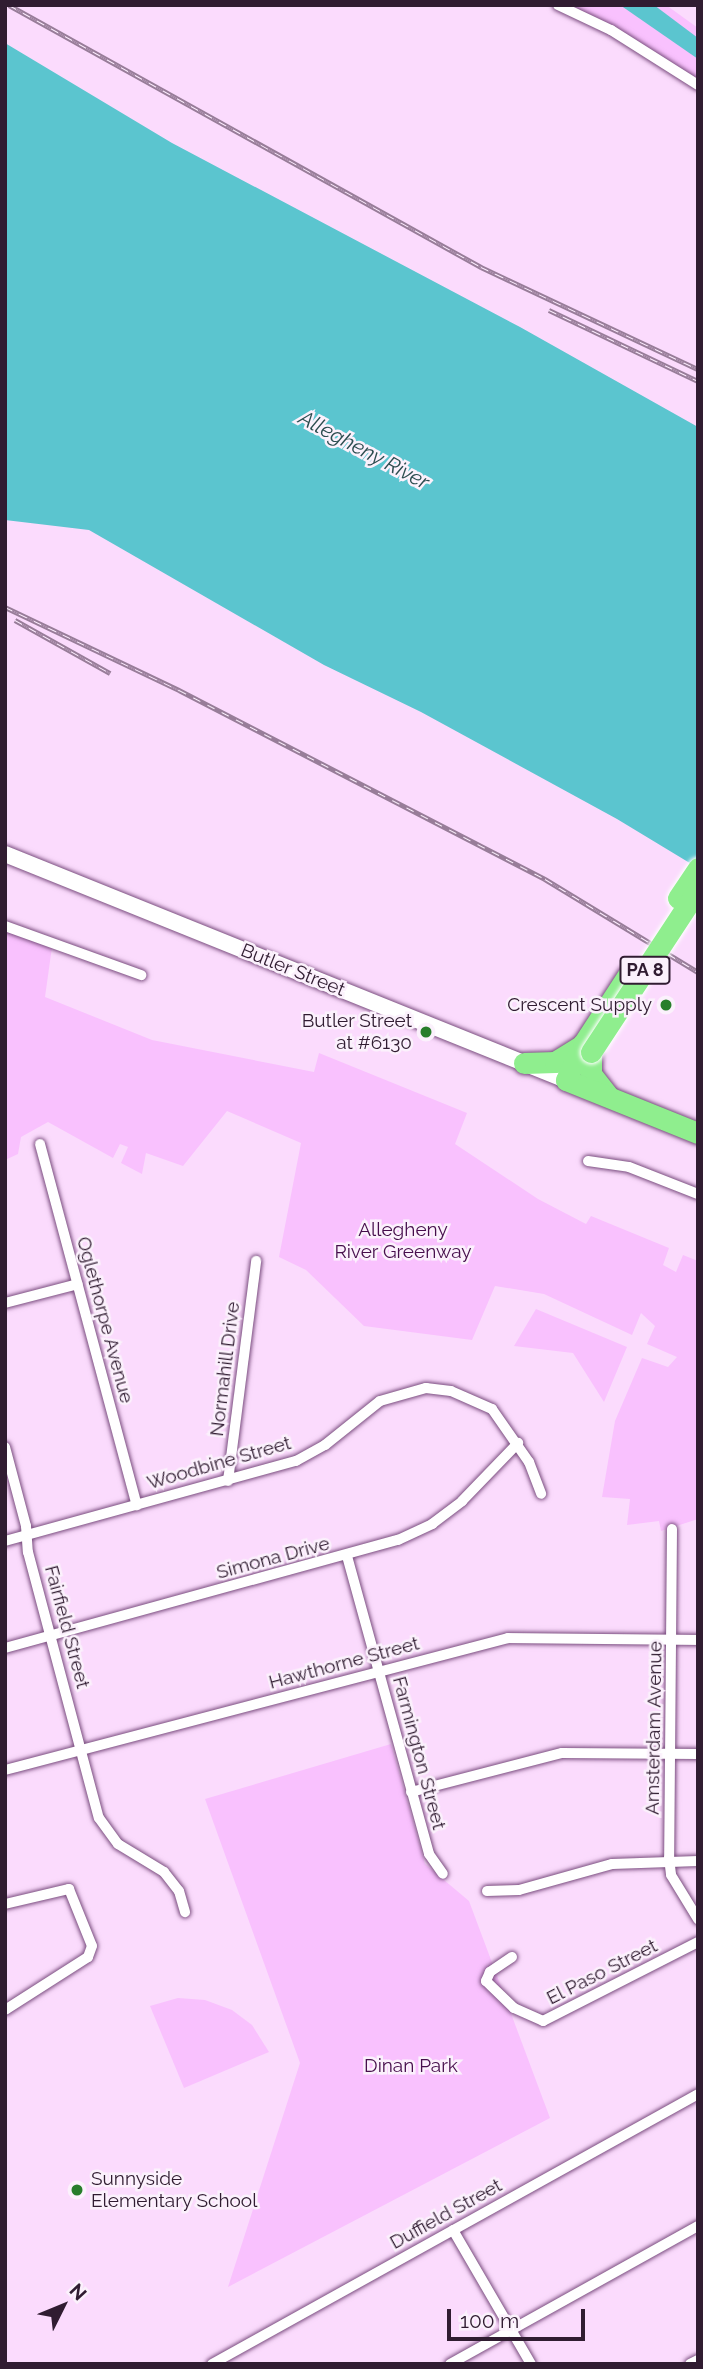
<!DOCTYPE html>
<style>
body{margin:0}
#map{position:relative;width:703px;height:2369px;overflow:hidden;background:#fbdbfd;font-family:Raleway,sans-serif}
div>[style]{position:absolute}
.green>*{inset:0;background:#f9c1fe}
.water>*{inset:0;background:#5bc5cf}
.roads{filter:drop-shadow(0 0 2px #7a4d7f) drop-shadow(0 0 2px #7a4d7f)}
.street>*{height:10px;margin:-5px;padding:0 5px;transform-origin:5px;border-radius:5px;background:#fff}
.secondary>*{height:16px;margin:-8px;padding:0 8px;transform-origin:8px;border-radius:8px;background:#fff}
.highway>*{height:21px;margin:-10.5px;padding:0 10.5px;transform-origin:10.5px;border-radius:10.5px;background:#8fee8e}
.rail>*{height:5px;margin-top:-2.5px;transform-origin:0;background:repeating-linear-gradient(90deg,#fbf1fc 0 8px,#987d99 0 16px);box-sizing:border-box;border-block:2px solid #987d99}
.bridges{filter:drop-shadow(0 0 2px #fff) drop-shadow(0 0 2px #fff)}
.highway-bridge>*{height:21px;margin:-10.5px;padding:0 10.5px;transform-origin:10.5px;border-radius:10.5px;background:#8fee8e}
.dots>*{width:19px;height:19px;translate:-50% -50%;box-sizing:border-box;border:4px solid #fbf1fc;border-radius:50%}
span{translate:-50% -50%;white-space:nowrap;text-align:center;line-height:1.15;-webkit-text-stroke:5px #fbf1fc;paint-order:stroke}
.shield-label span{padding:2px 5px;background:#fbf1fc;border:2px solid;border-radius:5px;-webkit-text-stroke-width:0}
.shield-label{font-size:18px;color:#301c31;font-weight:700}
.street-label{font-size:19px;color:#301c31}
.poi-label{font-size:19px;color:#301c31}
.right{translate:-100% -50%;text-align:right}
.left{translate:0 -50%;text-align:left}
.park-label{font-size:19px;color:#460e4c}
.water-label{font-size:21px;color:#2c4d50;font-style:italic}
.frame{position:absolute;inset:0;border:7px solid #301c31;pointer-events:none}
.north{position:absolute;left:28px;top:2271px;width:70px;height:70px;-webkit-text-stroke:5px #fbf1fc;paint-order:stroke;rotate:47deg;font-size:19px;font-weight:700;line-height:28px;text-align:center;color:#301c31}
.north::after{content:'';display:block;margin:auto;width:24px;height:32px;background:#301c31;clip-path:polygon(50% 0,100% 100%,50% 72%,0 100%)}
.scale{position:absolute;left:447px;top:2309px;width:138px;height:32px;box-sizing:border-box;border:4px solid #301c31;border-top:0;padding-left:9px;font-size:21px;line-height:24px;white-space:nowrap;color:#301c31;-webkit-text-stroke:5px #fbf1fc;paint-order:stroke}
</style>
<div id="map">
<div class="green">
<div style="clip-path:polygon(558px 5px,666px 5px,698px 28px,698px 85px)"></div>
<div style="clip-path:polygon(5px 929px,52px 947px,45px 997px,152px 1040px,314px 1072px,319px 1053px,467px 1113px,455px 1144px,538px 1199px,586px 1224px,591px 1216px,669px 1248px,663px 1265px,676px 1272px,683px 1255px,698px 1261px,698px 1519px,661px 1531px,659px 1521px,627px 1525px,630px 1499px,602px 1497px,615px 1421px,642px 1358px,668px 1367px,677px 1357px,647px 1344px,655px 1326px,641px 1313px,632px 1335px,544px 1294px,495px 1286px,472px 1340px,364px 1326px,306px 1270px,279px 1257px,301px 1143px,227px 1111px,183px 1166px,146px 1153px,142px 1174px,121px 1163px,128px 1147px,120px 1144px,113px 1158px,48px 1122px,21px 1137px,18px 1154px,5px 1160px)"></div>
<div style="clip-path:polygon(536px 1309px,627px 1347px,604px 1402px,573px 1353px,514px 1346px)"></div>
<div style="clip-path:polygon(391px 1744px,425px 1864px,469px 1901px,550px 2118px,228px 2287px,300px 2063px,205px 1799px)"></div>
<div style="clip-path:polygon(178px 1998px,205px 2000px,232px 2010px,252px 2025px,269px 2052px,184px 2088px,150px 2006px)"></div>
</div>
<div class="water">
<div style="clip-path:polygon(620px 5px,654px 5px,698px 38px,698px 59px)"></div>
<div style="clip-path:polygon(5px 43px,172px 143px,520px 327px,698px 427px,698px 868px,617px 819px,421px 712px,324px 665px,89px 530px,5px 520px)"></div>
</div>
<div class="roads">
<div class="street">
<div style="left:558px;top:5px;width:59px;rotate:25.3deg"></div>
<div style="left:611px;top:30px;width:103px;rotate:32.3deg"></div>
<div style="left:5px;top:926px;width:145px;rotate:19.8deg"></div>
<div style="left:40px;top:1144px;width:374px;rotate:75deg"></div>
<div style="left:588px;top:1161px;width:41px;rotate:8.3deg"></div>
<div style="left:629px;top:1167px;width:74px;rotate:21.4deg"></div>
<div style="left:5px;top:1303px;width:75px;rotate:-14.6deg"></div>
<div style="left:5px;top:1447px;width:82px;rotate:75.1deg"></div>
<div style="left:26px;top:1526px;width:26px;rotate:86deg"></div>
<div style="left:28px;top:1552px;width:275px;rotate:75.1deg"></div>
<div style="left:99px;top:1818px;width:32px;rotate:54deg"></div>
<div style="left:118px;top:1844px;width:54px;rotate:31.3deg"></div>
<div style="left:164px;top:1872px;width:24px;rotate:52deg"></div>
<div style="left:179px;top:1891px;width:22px;rotate:74deg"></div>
<div style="left:228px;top:1481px;width:222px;rotate:-82.7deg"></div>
<div style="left:672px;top:1529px;width:329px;rotate:90.5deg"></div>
<div style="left:669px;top:1858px;width:17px;rotate:83deg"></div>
<div style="left:671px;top:1875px;width:52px;rotate:58.5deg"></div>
<div style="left:5px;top:1541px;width:302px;rotate:-15.4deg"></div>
<div style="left:296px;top:1461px;width:33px;rotate:-29deg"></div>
<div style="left:325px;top:1445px;width:70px;rotate:-38.7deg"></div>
<div style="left:380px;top:1401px;width:48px;rotate:-15.8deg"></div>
<div style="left:426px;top:1388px;width:25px;rotate:7deg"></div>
<div style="left:451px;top:1391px;width:45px;rotate:23.7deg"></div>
<div style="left:492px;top:1409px;width:65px;rotate:55.1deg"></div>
<div style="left:529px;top:1462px;width:34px;rotate:69deg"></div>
<div style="left:347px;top:1556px;width:309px;rotate:74.6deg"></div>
<div style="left:429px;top:1854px;width:24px;rotate:55deg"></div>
<div style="left:5px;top:1648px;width:408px;rotate:-15.4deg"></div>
<div style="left:398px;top:1540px;width:38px;rotate:-25deg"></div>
<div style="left:432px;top:1524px;width:38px;rotate:-37deg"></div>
<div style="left:462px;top:1501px;width:81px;rotate:-46deg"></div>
<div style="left:5px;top:1770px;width:520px;rotate:-14.7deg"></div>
<div style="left:508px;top:1638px;width:190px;rotate:0.6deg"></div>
<div style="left:411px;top:1792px;width:156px;rotate:-14.5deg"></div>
<div style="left:562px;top:1753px;width:136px;rotate:0.4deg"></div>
<div style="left:487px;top:1891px;width:32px;rotate:-2deg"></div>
<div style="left:519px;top:1890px;width:97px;rotate:-15.6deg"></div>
<div style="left:612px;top:1864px;width:86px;rotate:-2deg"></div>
<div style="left:5px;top:1904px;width:66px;rotate:-13.2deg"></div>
<div style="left:69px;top:1889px;width:61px;rotate:68deg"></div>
<div style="left:92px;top:1946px;width:12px;rotate:110deg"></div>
<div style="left:88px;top:1957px;width:98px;rotate:147.4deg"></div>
<div style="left:512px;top:1957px;width:27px;rotate:146deg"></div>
<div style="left:490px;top:1972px;width:10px;rotate:114deg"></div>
<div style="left:486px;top:1981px;width:39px;rotate:44deg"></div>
<div style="left:514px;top:2008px;width:32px;rotate:24deg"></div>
<div style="left:543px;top:2021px;width:174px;rotate:-27deg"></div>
<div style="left:453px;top:2230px;width:155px;rotate:59.8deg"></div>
<div style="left:212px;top:2364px;width:556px;rotate:-29.05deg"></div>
<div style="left:450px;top:2364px;width:284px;rotate:-29.1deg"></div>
<div style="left:690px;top:2364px;width:9px;rotate:-27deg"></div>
</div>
<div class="secondary">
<div style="left:5px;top:854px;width:605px;rotate:21.94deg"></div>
</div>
<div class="highway">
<div style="left:591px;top:1052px;width:22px;rotate:90deg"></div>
<div style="left:591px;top:1074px;width:28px;rotate:52deg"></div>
<div style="left:524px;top:1063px;width:31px;rotate:-2deg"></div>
<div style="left:555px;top:1062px;width:31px;rotate:-32deg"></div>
<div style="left:566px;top:1080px;width:142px;rotate:21.9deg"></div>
<div style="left:566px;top:1080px;width:40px;rotate:-65deg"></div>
<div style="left:583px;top:1044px;width:82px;rotate:-56.9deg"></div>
</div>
</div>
<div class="rail">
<div style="left:9px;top:5px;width:540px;rotate:29.03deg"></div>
<div style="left:481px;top:267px;width:240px;rotate:25.2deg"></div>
<div style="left:549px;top:310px;width:165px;rotate:25.5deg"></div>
<div style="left:5px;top:607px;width:193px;rotate:25.5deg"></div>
<div style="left:179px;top:690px;width:412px;rotate:27.3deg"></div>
<div style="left:545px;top:879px;width:179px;rotate:31.3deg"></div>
<div style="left:15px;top:620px;width:109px;rotate:29.2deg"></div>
</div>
<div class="bridges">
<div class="highway-bridge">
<div style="left:678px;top:898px;width:36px;rotate:-56deg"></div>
<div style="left:591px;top:1052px;width:195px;rotate:-56.7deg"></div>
</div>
</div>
<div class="dots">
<div style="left:666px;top:1005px;background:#277e2b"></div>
<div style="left:426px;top:1032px;background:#277e2b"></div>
<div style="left:77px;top:2190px;background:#277e2b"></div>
</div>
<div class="shield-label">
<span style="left:645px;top:970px">PA 8</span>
</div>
<div class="street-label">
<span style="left:293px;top:970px;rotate:22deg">Butler Street</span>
<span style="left:105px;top:1320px;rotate:75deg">Oglethorpe Avenue</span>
<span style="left:225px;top:1369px;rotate:-83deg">Normahill Drive</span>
<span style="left:219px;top:1463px;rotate:-16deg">Woodbine Street</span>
<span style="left:273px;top:1558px;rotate:-15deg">Simona Drive</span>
<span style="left:67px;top:1627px;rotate:75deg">Fairfield Street</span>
<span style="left:344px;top:1663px;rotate:-15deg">Hawthorne Street</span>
<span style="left:654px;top:1728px;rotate:-89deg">Amsterdam Avenue</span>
<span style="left:419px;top:1753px;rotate:75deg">Farmington Street</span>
<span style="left:602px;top:1972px;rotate:-27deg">El Paso Street</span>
<span style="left:446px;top:2214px;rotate:-29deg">Duffield Street</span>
</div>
<div class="poi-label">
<span class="right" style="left:652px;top:1005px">Crescent Supply</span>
<span class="right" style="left:412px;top:1032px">Butler Street<br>at #6130</span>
<span class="left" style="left:91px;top:2190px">Sunnyside<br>Elementary School</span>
</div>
<div class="park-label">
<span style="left:403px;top:1241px">Allegheny<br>River Greenway</span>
<span style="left:411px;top:2066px">Dinan Park</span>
</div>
<div class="water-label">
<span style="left:364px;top:450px;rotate:28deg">Allegheny River</span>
</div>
<div class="frame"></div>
<div class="north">N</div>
<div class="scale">100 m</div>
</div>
